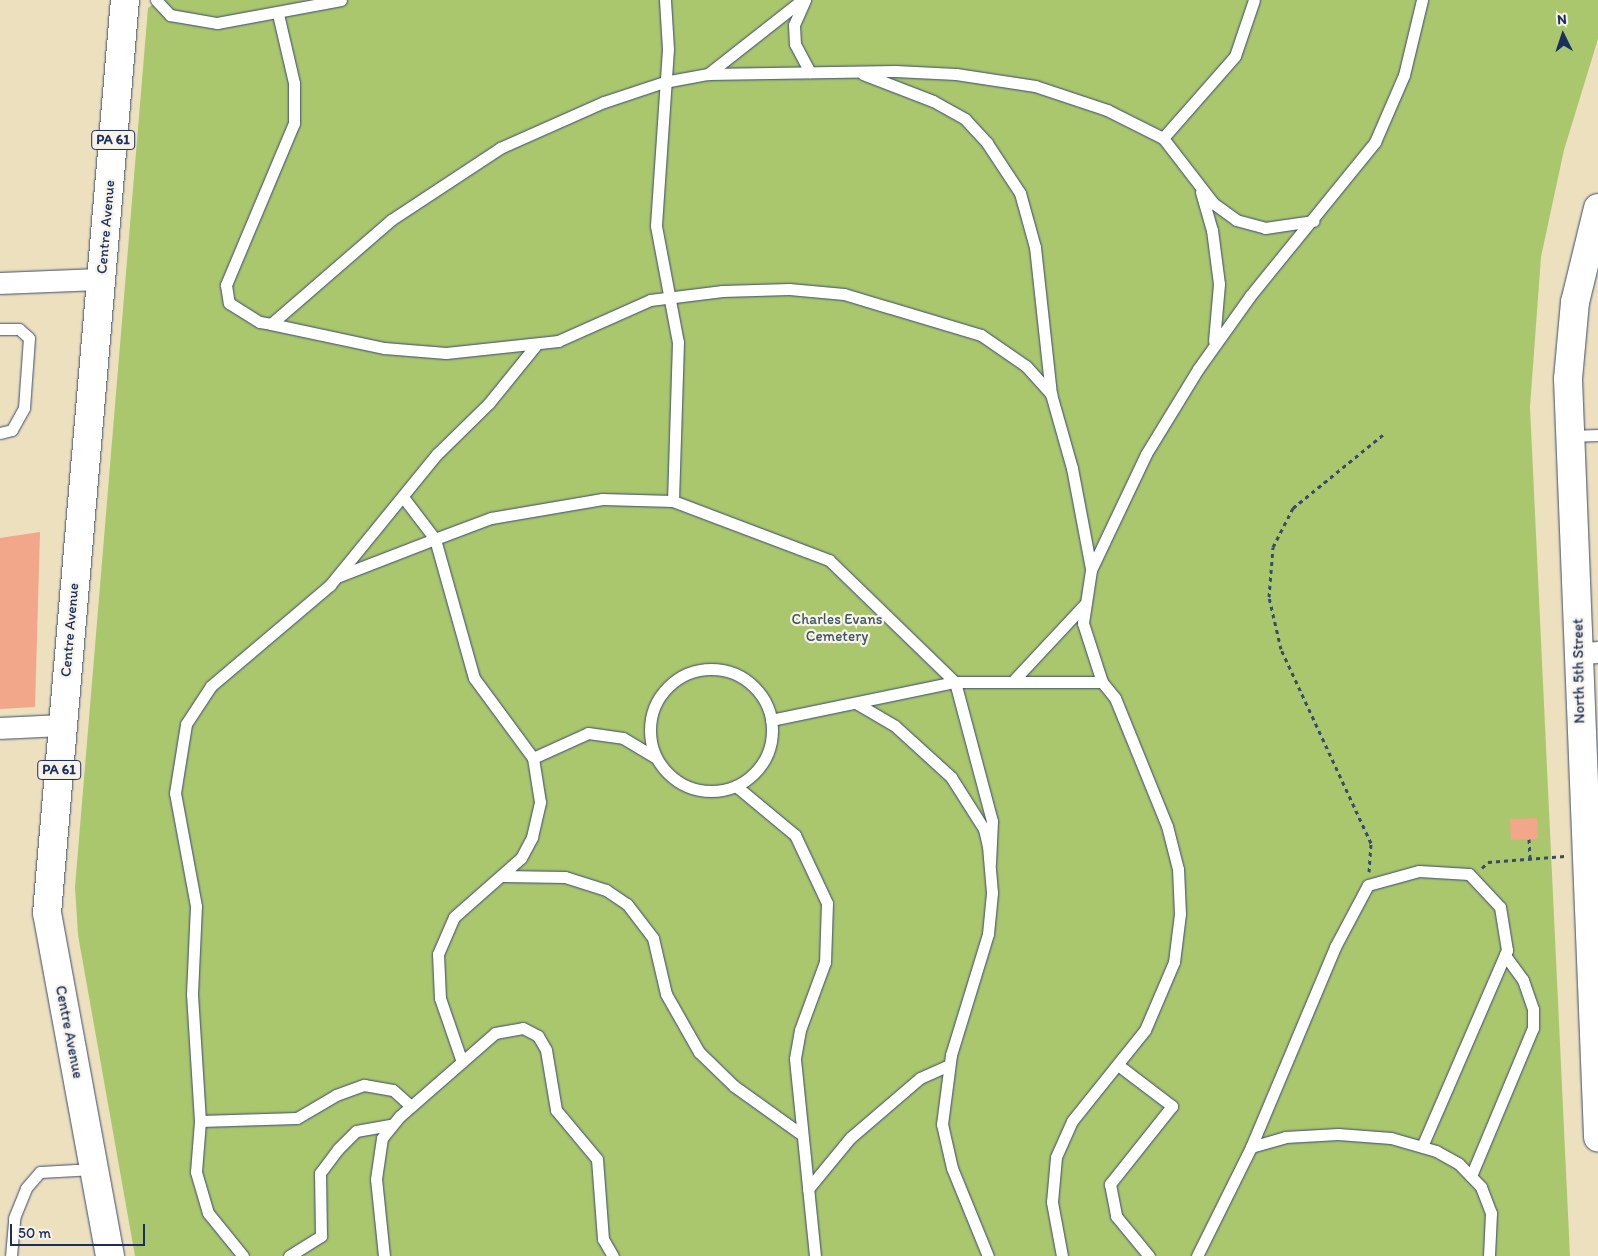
<!DOCTYPE html>
<style>
body{margin:0}
#map{position:relative;width:1598px;height:1256px;overflow:hidden;background:#ede0bf;font-family:Itim,sans-serif}
div>[style]{position:absolute}
.green>*{inset:0;background:#abc76e}
.building>*{inset:0;background:#f2a68a}
.path>*{height:3px;margin-top:-1.5px;transform-origin:0;background:repeating-linear-gradient(90deg,#3a4a6d 0 4px,transparent 0 8px)}
.roads{filter:drop-shadow(0 0 1px #3a4a6d) drop-shadow(0 0 1px #3a4a6d)}
.lane>*{height:11px;margin:-5.5px;padding:0 5.5px;transform-origin:5.5px;border-radius:5.5px;background:#fff}
.lane>.ring{margin:-5.5px;padding:0;box-sizing:content-box;background:none;border:11px solid #fff;border-radius:50%}
.street>*{height:21px;margin:-10.5px;padding:0 10.5px;transform-origin:10.5px;border-radius:10.5px;background:#fff}
.primary>*{height:28px;margin:-14px;padding:0 14px;transform-origin:14px;border-radius:14px;background:#fff}
span{translate:-50% -50%;white-space:nowrap;text-align:center;line-height:1.15;-webkit-text-stroke:4.5px #f7f3e8;paint-order:stroke}
.shield-label span{padding:1px 4px;background:#f7f3e8;border:1px solid;border-radius:4px;-webkit-text-stroke-width:0}
.shield-label{font-size:14px;color:#1b2f5e;font-weight:700}
.street-label{font-size:15px;color:#1b2f5e}
.park-label{font-size:15px;color:#3f5562}
.north{position:absolute;left:1538px;top:10px;width:50px;height:50px;-webkit-text-stroke:4px #f7f3e8;paint-order:stroke;rotate:356deg;font-size:14px;font-weight:700;line-height:20px;text-align:center;color:#1b2f5e}
.north::after{content:'';display:block;margin:auto;width:18px;height:22px;background:#1b2f5e;clip-path:polygon(50% 0,100% 100%,50% 72%,0 100%)}
.scale{position:absolute;left:10px;top:1224px;width:135px;height:22px;box-sizing:border-box;border:2px solid #1b2f5e;border-top:0;padding-left:6px;font-size:15px;line-height:18px;white-space:nowrap;color:#1b2f5e;-webkit-text-stroke:4px #f7f3e8;paint-order:stroke}
</style>
<div id="map">
<div class="green">
<div style="clip-path:polygon(159px 0,1598px 0,1598px 39px,1564px 150px,1541px 257px,1530px 407px,1570px 1256px,135px 1256px,78px 935px,75px 887px,148px 8px)"></div>
</div>
<div class="building">
<div style="clip-path:polygon(40px 532px,35px 707px,0 709px,0 538px)"></div>
<div style="clip-path:polygon(1537px 818px,1538px 839px,1511px 840px,1510px 819px)"></div>
</div>
<div class="path">
<div style="left:1529px;top:839px;width:19px;rotate:87deg"></div>
<div style="left:1482px;top:868px;width:8px;rotate:-45deg"></div>
<div style="left:1488px;top:862px;width:77px;rotate:-4.5deg"></div>
<div style="left:1369px;top:872px;width:29px;rotate:-86deg"></div>
<div style="left:1371px;top:843px;width:214px;rotate:-114.9deg"></div>
<div style="left:1281px;top:649px;width:53px;rotate:-103deg"></div>
<div style="left:1269px;top:597px;width:50px;rotate:-85.4deg"></div>
<div style="left:1273px;top:547px;width:44px;rotate:-62.9deg"></div>
<div style="left:1293px;top:508px;width:119px;rotate:-39.2deg"></div>
</div>
<div class="roads">
<div class="lane">
<div style="left:156px;top:0;width:21px;rotate:47deg"></div>
<div style="left:170px;top:15px;width:48px;rotate:9.7deg"></div>
<div style="left:217px;top:23px;width:126px;rotate:-10.5deg"></div>
<div style="left:665px;top:0;width:49px;rotate:86.5deg"></div>
<div style="left:668px;top:49px;width:177px;rotate:93.9deg"></div>
<div style="left:656px;top:226px;width:118px;rotate:79.3deg"></div>
<div style="left:678px;top:342px;width:159px;rotate:91.8deg"></div>
<div style="left:805px;top:0;width:27px;rotate:114deg"></div>
<div style="left:794px;top:25px;width:19px;rotate:87deg"></div>
<div style="left:795px;top:44px;width:32px;rotate:62deg"></div>
<div style="left:278px;top:14px;width:71px;rotate:76.9deg"></div>
<div style="left:294px;top:83px;width:40px;rotate:90deg"></div>
<div style="left:294px;top:123px;width:176px;rotate:112.8deg"></div>
<div style="left:226px;top:285px;width:18px;rotate:81deg"></div>
<div style="left:229px;top:303px;width:36px;rotate:32deg"></div>
<div style="left:260px;top:322px;width:11px;rotate:10deg"></div>
<div style="left:271px;top:324px;width:159px;rotate:-40.9deg"></div>
<div style="left:391px;top:220px;width:131px;rotate:-33.4deg"></div>
<div style="left:500px;top:148px;width:114px;rotate:-23.9deg"></div>
<div style="left:604px;top:102px;width:63px;rotate:-18.4deg"></div>
<div style="left:664px;top:82px;width:45px;rotate:-10.3deg"></div>
<div style="left:708px;top:74px;width:187px;rotate:-0.9deg"></div>
<div style="left:895px;top:71px;width:61px;rotate:2.8deg"></div>
<div style="left:956px;top:74px;width:80px;rotate:8.6deg"></div>
<div style="left:1035px;top:86px;width:76px;rotate:18.4deg"></div>
<div style="left:1107px;top:110px;width:63px;rotate:26.6deg"></div>
<div style="left:1163px;top:138px;width:82px;rotate:52.4deg"></div>
<div style="left:1213px;top:203px;width:29px;rotate:36deg"></div>
<div style="left:1236px;top:220px;width:30px;rotate:15deg"></div>
<div style="left:1265px;top:228px;width:49px;rotate:-8.3deg"></div>
<div style="left:708px;top:74px;width:120px;rotate:-38.2deg"></div>
<div style="left:863px;top:74px;width:75px;rotate:21.1deg"></div>
<div style="left:933px;top:101px;width:37px;rotate:29deg"></div>
<div style="left:965px;top:119px;width:33px;rotate:47deg"></div>
<div style="left:987px;top:143px;width:60px;rotate:56.6deg"></div>
<div style="left:1020px;top:193px;width:56px;rotate:74.5deg"></div>
<div style="left:1035px;top:247px;width:148px;rotate:83.8deg"></div>
<div style="left:1051px;top:394px;width:77px;rotate:74.2deg"></div>
<div style="left:1072px;top:468px;width:103px;rotate:79.3deg"></div>
<div style="left:1163px;top:138px;width:109px;rotate:-48.7deg"></div>
<div style="left:1235px;top:56px;width:59px;rotate:-71.3deg"></div>
<div style="left:1201px;top:192px;width:40px;rotate:74deg"></div>
<div style="left:1212px;top:230px;width:54px;rotate:82.6deg"></div>
<div style="left:1219px;top:284px;width:57px;rotate:95deg"></div>
<div style="left:271px;top:324px;width:116px;rotate:12deg"></div>
<div style="left:384px;top:348px;width:62px;rotate:4.6deg"></div>
<div style="left:446px;top:353px;width:113px;rotate:-6.1deg"></div>
<div style="left:558px;top:341px;width:101px;rotate:-24deg"></div>
<div style="left:650px;top:300px;width:73px;rotate:-7.1deg"></div>
<div style="left:722px;top:291px;width:67px;rotate:-1.7deg"></div>
<div style="left:789px;top:289px;width:55px;rotate:5.2deg"></div>
<div style="left:844px;top:294px;width:143px;rotate:16.7deg"></div>
<div style="left:981px;top:335px;width:55px;rotate:34.6deg"></div>
<div style="left:1026px;top:366px;width:38px;rotate:48deg"></div>
<div style="left:0;top:329px;width:19px"></div>
<div style="left:19px;top:329px;width:13px;rotate:42deg"></div>
<div style="left:29px;top:338px;width:70px;rotate:94.1deg"></div>
<div style="left:24px;top:408px;width:25px;rotate:119deg"></div>
<div style="left:12px;top:430px;width:12px;rotate:166deg"></div>
<div style="left:1570px;top:436px;width:28px;rotate:-2deg"></div>
<div style="left:339px;top:576px;width:103px;rotate:-21.1deg"></div>
<div style="left:435px;top:539px;width:53px;rotate:-127.3deg"></div>
<div class="ring" style="left:650px;top:669px;width:111px;height:111px"></div>
<div style="left:1014px;top:680px;width:103px;rotate:-47deg"></div>
<div style="left:856px;top:703px;width:45px;rotate:30.5deg"></div>
<div style="left:895px;top:726px;width:76px;rotate:42.3deg"></div>
<div style="left:951px;top:777px;width:62px;rotate:57.6deg"></div>
<div style="left:984px;top:829px;width:17px;rotate:77deg"></div>
<div style="left:988px;top:846px;width:47px;rotate:85.1deg"></div>
<div style="left:992px;top:893px;width:41px;rotate:95.6deg"></div>
<div style="left:988px;top:934px;width:127px;rotate:107deg"></div>
<div style="left:951px;top:1055px;width:70px;rotate:97.4deg"></div>
<div style="left:942px;top:1124px;width:45px;rotate:77.2deg"></div>
<div style="left:952px;top:1168px;width:95px;rotate:67.8deg"></div>
<div style="left:771px;top:720px;width:188px;rotate:-11.7deg"></div>
<div style="left:955px;top:682px;width:147px"></div>
<div style="left:533px;top:758px;width:60px;rotate:-24.4deg"></div>
<div style="left:588px;top:733px;width:35px;rotate:8deg"></div>
<div style="left:623px;top:738px;width:37px;rotate:31deg"></div>
<div style="left:736px;top:786px;width:77px;rotate:39.7deg"></div>
<div style="left:795px;top:835px;width:75px;rotate:64.8deg"></div>
<div style="left:827px;top:903px;width:59px;rotate:91.9deg"></div>
<div style="left:825px;top:962px;width:72px;rotate:110.2deg"></div>
<div style="left:800px;top:1030px;width:29px;rotate:100deg"></div>
<div style="left:795px;top:1059px;width:198px;rotate:84.2deg"></div>
<div style="left:503px;top:876px;width:62px;rotate:0.9deg"></div>
<div style="left:565px;top:877px;width:43px;rotate:17.6deg"></div>
<div style="left:606px;top:890px;width:25px;rotate:34deg"></div>
<div style="left:627px;top:904px;width:43px;rotate:52.6deg"></div>
<div style="left:653px;top:938px;width:57px;rotate:76.9deg"></div>
<div style="left:666px;top:994px;width:67px;rotate:60.4deg"></div>
<div style="left:699px;top:1052px;width:49px;rotate:44.2deg"></div>
<div style="left:734px;top:1086px;width:82px;rotate:35.6deg"></div>
<div style="left:462px;top:1062px;width:68px;rotate:-109deg"></div>
<div style="left:440px;top:998px;width:44px;rotate:-92.6deg"></div>
<div style="left:438px;top:954px;width:40px;rotate:-66.6deg"></div>
<div style="left:454px;top:917px;width:89px;rotate:-41.4deg"></div>
<div style="left:521px;top:858px;width:24px;rotate:-62deg"></div>
<div style="left:532px;top:837px;width:36px;rotate:-77deg"></div>
<div style="left:540px;top:802px;width:45px;rotate:-99deg"></div>
<div style="left:533px;top:758px;width:99px;rotate:-126.4deg"></div>
<div style="left:474px;top:678px;width:144px;rotate:-105.7deg"></div>
<div style="left:435px;top:539px;width:60px;rotate:-20.6deg"></div>
<div style="left:491px;top:518px;width:113px;rotate:-9.7deg"></div>
<div style="left:602px;top:499px;width:71px;rotate:1.6deg"></div>
<div style="left:673px;top:501px;width:167px;rotate:20.7deg"></div>
<div style="left:829px;top:560px;width:175px;rotate:44.1deg"></div>
<div style="left:955px;top:682px;width:144px;rotate:75.1deg"></div>
<div style="left:992px;top:821px;width:42px;rotate:92.7deg"></div>
<div style="left:1118px;top:1065px;width:68px;rotate:37.2deg"></div>
<div style="left:1172px;top:1106px;width:100px;rotate:128.5deg"></div>
<div style="left:1110px;top:1184px;width:33px;rotate:79deg"></div>
<div style="left:1116px;top:1216px;width:52px;rotate:50.5deg"></div>
<div style="left:200px;top:1121px;width:97px;rotate:-1.8deg"></div>
<div style="left:297px;top:1118px;width:45px;rotate:-30.5deg"></div>
<div style="left:336px;top:1095px;width:30px;rotate:-20deg"></div>
<div style="left:364px;top:1085px;width:29px;rotate:10deg"></div>
<div style="left:393px;top:1090px;width:24px;rotate:42deg"></div>
<div style="left:1251px;top:1147px;width:217px;rotate:-67.2deg"></div>
<div style="left:1335px;top:947px;width:70px;rotate:-62deg"></div>
<div style="left:1368px;top:885px;width:53px;rotate:-15.4deg"></div>
<div style="left:1419px;top:871px;width:50px;rotate:3.4deg"></div>
<div style="left:1469px;top:874px;width:45px;rotate:46.8deg"></div>
<div style="left:1500px;top:907px;width:44px;rotate:80.8deg"></div>
<div style="left:1507px;top:950px;width:214px;rotate:113.4deg"></div>
<div style="left:1471px;top:1176px;width:160px;rotate:-67.3deg"></div>
<div style="left:1533px;top:1028px;width:19px;rotate:-90deg"></div>
<div style="left:1533px;top:1009px;width:31px;rotate:-109deg"></div>
<div style="left:1523px;top:980px;width:31px;rotate:-126deg"></div>
<div style="left:808px;top:1189px;width:66px;rotate:-50.5deg"></div>
<div style="left:850px;top:1138px;width:92px;rotate:-40.6deg"></div>
<div style="left:920px;top:1078px;width:32px;rotate:-24deg"></div>
<div style="left:11px;top:1256px;width:38px;rotate:-85deg"></div>
<div style="left:14px;top:1218px;width:32px;rotate:-68deg"></div>
<div style="left:26px;top:1188px;width:21px;rotate:-49deg"></div>
<div style="left:40px;top:1172px;width:54px;rotate:-3.2deg"></div>
<div style="left:243px;top:1256px;width:55px;rotate:-129.1deg"></div>
<div style="left:208px;top:1213px;width:43px;rotate:-106.3deg"></div>
<div style="left:196px;top:1172px;width:51px;rotate:-85.5deg"></div>
<div style="left:200px;top:1121px;width:127px;rotate:-93.6deg"></div>
<div style="left:192px;top:994px;width:88px;rotate:-87.4deg"></div>
<div style="left:196px;top:906px;width:115px;rotate:-100.5deg"></div>
<div style="left:175px;top:793px;width:70px;rotate:-80.9deg"></div>
<div style="left:186px;top:724px;width:45px;rotate:-56.7deg"></div>
<div style="left:211px;top:686px;width:156px;rotate:-40.3deg"></div>
<div style="left:330px;top:585px;width:169px;rotate:-50.8deg"></div>
<div style="left:437px;top:454px;width:73px;rotate:-44.4deg"></div>
<div style="left:489px;top:403px;width:75px;rotate:-51deg"></div>
<div style="left:289px;top:1256px;width:38px;rotate:-32deg"></div>
<div style="left:321px;top:1236px;width:63px;rotate:-90.9deg"></div>
<div style="left:320px;top:1173px;width:30px;rotate:-53deg"></div>
<div style="left:338px;top:1149px;width:25px;rotate:-45deg"></div>
<div style="left:356px;top:1131px;width:36px;rotate:-10deg"></div>
<div style="left:384px;top:1256px;width:77px;rotate:-95.9deg"></div>
<div style="left:376px;top:1179px;width:41px;rotate:-81.7deg"></div>
<div style="left:382px;top:1138px;width:28px;rotate:-51deg"></div>
<div style="left:400px;top:1116px;width:126px;rotate:-41.1deg"></div>
<div style="left:495px;top:1033px;width:28px;rotate:-10deg"></div>
<div style="left:523px;top:1028px;width:17px;rotate:28deg"></div>
<div style="left:538px;top:1036px;width:16px;rotate:60deg"></div>
<div style="left:546px;top:1050px;width:61px;rotate:80.5deg"></div>
<div style="left:556px;top:1110px;width:64px;rotate:50.1deg"></div>
<div style="left:597px;top:1159px;width:80px;rotate:85.7deg"></div>
<div style="left:603px;top:1239px;width:20px;rotate:60deg"></div>
<div style="left:1062px;top:1256px;width:55px;rotate:-100.5deg"></div>
<div style="left:1052px;top:1202px;width:45px;rotate:-84.9deg"></div>
<div style="left:1056px;top:1157px;width:39px;rotate:-66deg"></div>
<div style="left:1072px;top:1121px;width:117px;rotate:-51.3deg"></div>
<div style="left:1145px;top:1030px;width:74px;rotate:-66.9deg"></div>
<div style="left:1174px;top:962px;width:48px;rotate:-82.9deg"></div>
<div style="left:1180px;top:914px;width:45px;rotate:-92.5deg"></div>
<div style="left:1178px;top:869px;width:44px;rotate:-104.3deg"></div>
<div style="left:1167px;top:826px;width:138px;rotate:-112.1deg"></div>
<div style="left:1115px;top:698px;width:21px;rotate:-129deg"></div>
<div style="left:1102px;top:682px;width:62px;rotate:-107.9deg"></div>
<div style="left:1083px;top:623px;width:54px;rotate:-81.4deg"></div>
<div style="left:1091px;top:570px;width:128px;rotate:-64.6deg"></div>
<div style="left:1146px;top:454px;width:100px;rotate:-58.5deg"></div>
<div style="left:1198px;top:369px;width:90px;rotate:-54.5deg"></div>
<div style="left:1250px;top:296px;width:198px;rotate:-50.9deg"></div>
<div style="left:1375px;top:142px;width:73px;rotate:-66.6deg"></div>
<div style="left:1404px;top:75px;width:77px;rotate:-76.5deg"></div>
<div style="left:1197px;top:1256px;width:122px;rotate:-63.6deg"></div>
<div style="left:1251px;top:1147px;width:35px;rotate:-16deg"></div>
<div style="left:1285px;top:1137px;width:53px;rotate:-3.2deg"></div>
<div style="left:1338px;top:1134px;width:53px;rotate:4.3deg"></div>
<div style="left:1391px;top:1138px;width:47px;rotate:16.1deg"></div>
<div style="left:1436px;top:1151px;width:26px;rotate:29deg"></div>
<div style="left:1459px;top:1164px;width:32px;rotate:46deg"></div>
<div style="left:1481px;top:1187px;width:28px;rotate:69deg"></div>
<div style="left:1491px;top:1213px;width:43px;rotate:92.7deg"></div>
</div>
<div class="street">
<div style="left:0;top:283px;width:101px;rotate:-2.3deg"></div>
<div style="left:1581px;top:653px;width:17px;rotate:-3deg"></div>
<div style="left:0;top:728px;width:62px;rotate:-2.8deg"></div>
</div>
<div class="primary">
<div style="left:1598px;top:208px;width:97px;rotate:103.7deg"></div>
<div style="left:1575px;top:302px;width:77px;rotate:95.2deg"></div>
<div style="left:1568px;top:379px;width:759px;rotate:87.73deg"></div>
<div style="left:110px;top:1256px;width:349px;rotate:-100.4deg"></div>
<div style="left:47px;top:913px;width:916px;rotate:-85.12deg"></div>
</div>
</div>
<div class="shield-label">
<span style="left:113px;top:140px">PA 61</span>
<span style="left:59px;top:770px">PA 61</span>
</div>
<div class="street-label">
<span style="left:106px;top:227px;rotate:-85deg">Centre Avenue</span>
<span style="left:70px;top:630px;rotate:-85deg">Centre Avenue</span>
<span style="left:1579px;top:671px;rotate:-91deg">North 5th Street</span>
<span style="left:69px;top:1032px;rotate:79deg">Centre Avenue</span>
</div>
<div class="park-label">
<span style="left:837px;top:628px">Charles Evans<br>Cemetery</span>
</div>
<div class="north">N</div>
<div class="scale">50 m</div>
</div>
